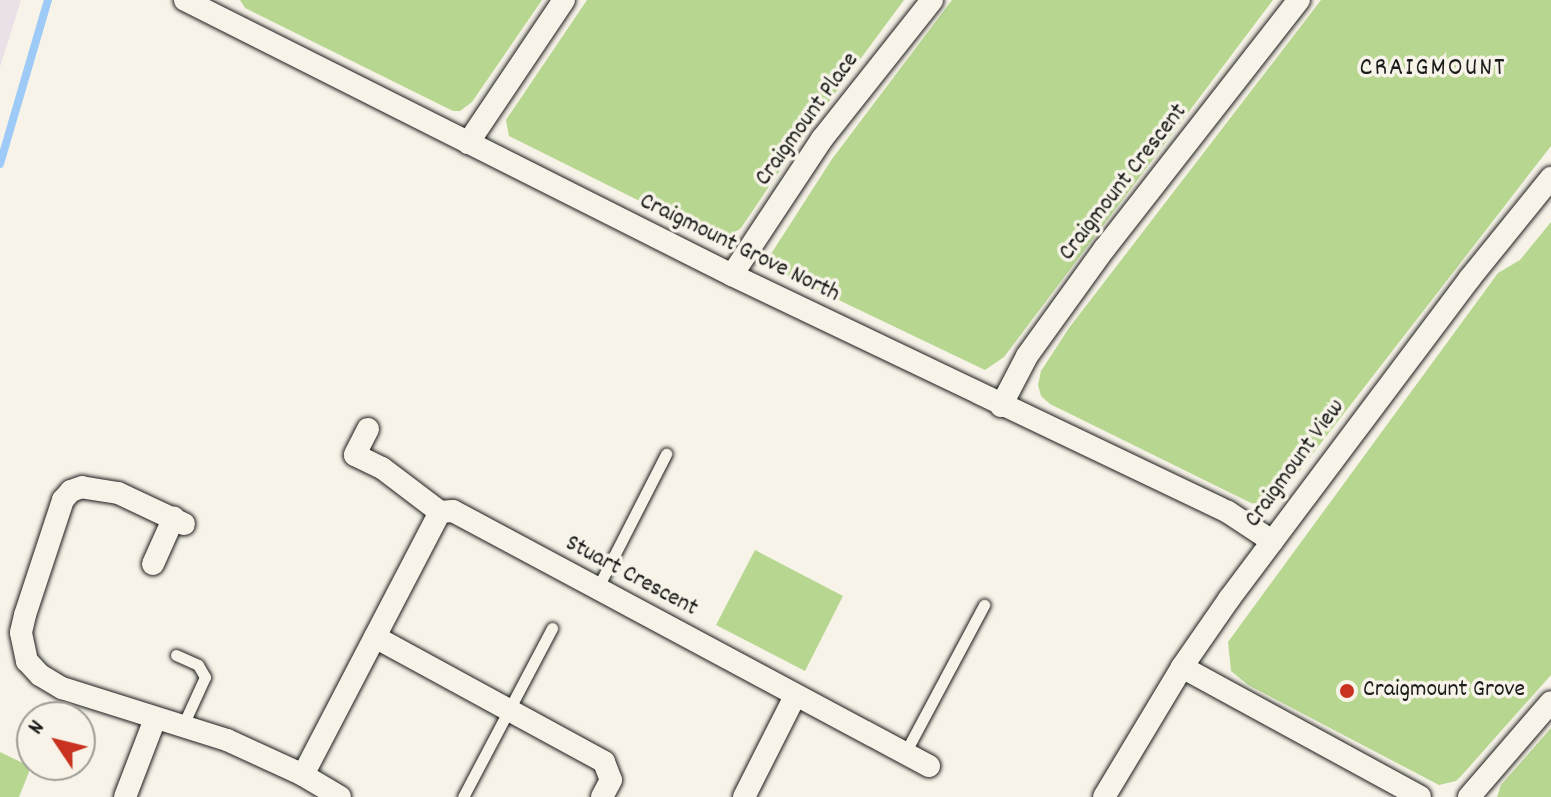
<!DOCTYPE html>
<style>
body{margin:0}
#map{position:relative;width:1551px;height:797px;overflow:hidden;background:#f7f3e8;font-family:Dekko,sans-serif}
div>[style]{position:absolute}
.built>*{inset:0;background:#eae1e8}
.green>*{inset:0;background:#b7d791}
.stream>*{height:8px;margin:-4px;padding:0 4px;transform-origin:4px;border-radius:4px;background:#9dcaf7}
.roads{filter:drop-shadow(0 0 2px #1c1c1c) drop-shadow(0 0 2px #1c1c1c)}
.lane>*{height:11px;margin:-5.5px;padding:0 5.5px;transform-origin:5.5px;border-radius:5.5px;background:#f7f3e8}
.street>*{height:22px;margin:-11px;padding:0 11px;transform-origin:11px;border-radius:11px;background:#f7f3e8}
.dots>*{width:22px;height:22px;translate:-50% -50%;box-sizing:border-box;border:4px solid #f7f3e8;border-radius:50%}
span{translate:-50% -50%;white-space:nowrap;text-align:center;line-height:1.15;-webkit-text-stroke:7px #f7f3e8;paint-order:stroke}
.street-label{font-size:24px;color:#1c1c1c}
.poi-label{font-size:24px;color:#1c1c1c}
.left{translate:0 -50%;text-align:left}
.neighbourhood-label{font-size:26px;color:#1c1c1c;letter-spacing:2px}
.north{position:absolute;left:16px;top:701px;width:80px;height:80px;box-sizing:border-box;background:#f7f3e8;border:2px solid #9f9d96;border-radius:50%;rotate:305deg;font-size:22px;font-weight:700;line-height:32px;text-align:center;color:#1c1c1c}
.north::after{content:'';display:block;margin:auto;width:28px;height:36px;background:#c8321e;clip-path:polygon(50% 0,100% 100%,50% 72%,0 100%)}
</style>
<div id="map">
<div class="built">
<div style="clip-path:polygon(0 0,21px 0,0 67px)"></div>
</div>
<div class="green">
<div style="clip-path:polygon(240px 0,542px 0,472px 102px,460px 111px,453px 111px,245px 8px)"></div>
<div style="clip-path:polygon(587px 0,904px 0,799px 142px,741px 228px,723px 240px,716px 239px,509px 136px,506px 120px)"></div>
<div style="clip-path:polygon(952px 0,1273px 0,1004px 357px,985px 370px,778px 271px,769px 257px,832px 159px)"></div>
<div style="clip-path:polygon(1321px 0,1551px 0,1551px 146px,1280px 496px,1263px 505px,1251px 503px,1050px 404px,1041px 396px,1038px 385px,1041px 371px,1069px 328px)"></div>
<div style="clip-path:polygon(1551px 222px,1551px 675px,1462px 775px,1456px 781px,1439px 785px,1248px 685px,1231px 671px,1228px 642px,1498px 273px,1520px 260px)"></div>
<div style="clip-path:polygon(755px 550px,843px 596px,805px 671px,716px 625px)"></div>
<div style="clip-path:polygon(1551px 728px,1551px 797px,1497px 797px,1501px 785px)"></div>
<div style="clip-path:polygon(0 752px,31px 767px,19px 797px,0 797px)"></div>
</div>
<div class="stream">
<div style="left:0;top:164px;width:171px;rotate:-73.7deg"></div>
</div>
<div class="roads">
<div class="lane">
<div style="left:597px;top:589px;width:152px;rotate:-62.9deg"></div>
<div style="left:176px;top:655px;width:24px;rotate:24deg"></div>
<div style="left:198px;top:665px;width:14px;rotate:60deg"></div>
<div style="left:205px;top:677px;width:53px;rotate:114.6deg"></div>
<div style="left:905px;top:753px;width:168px;rotate:-61.9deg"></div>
<div style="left:463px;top:797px;width:191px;rotate:-62.2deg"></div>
</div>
<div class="street">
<div style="left:185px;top:0;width:612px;rotate:26.69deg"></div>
<div style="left:732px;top:275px;width:550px;rotate:25.54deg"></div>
<div style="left:1228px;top:512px;width:53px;rotate:33.4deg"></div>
<div style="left:468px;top:143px;width:172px;rotate:-56.1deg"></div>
<div style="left:732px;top:275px;width:163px;rotate:-56.5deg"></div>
<div style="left:822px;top:139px;width:177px;rotate:-51.6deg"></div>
<div style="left:1001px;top:406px;width:56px;rotate:-62.5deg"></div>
<div style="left:1027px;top:356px;width:133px;rotate:-54.2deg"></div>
<div style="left:1105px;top:248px;width:315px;rotate:-52deg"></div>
<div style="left:368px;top:429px;width:29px;rotate:117deg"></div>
<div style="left:355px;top:455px;width:30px;rotate:26deg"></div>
<div style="left:382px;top:468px;width:73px;rotate:37.2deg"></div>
<div style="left:440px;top:512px;width:13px;rotate:-4deg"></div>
<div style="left:453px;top:511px;width:540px;rotate:28.18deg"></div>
<div style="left:184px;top:524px;width:73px;rotate:-154.8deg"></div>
<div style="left:118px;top:493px;width:36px;rotate:-171deg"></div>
<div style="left:82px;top:487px;width:12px;rotate:160deg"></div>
<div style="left:71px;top:491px;width:12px;rotate:132deg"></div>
<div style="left:63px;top:500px;width:121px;rotate:108.3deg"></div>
<div style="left:25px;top:615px;width:18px;rotate:103deg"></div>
<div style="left:21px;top:633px;width:29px;rotate:78deg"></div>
<div style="left:27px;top:661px;width:19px;rotate:47deg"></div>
<div style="left:40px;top:675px;width:26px;rotate:31deg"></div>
<div style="left:62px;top:688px;width:173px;rotate:17.5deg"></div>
<div style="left:227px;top:740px;width:84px;rotate:24.7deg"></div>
<div style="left:303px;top:775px;width:43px;rotate:30.7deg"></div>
<div style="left:153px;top:564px;width:51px;rotate:-65.9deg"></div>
<div style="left:375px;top:637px;width:261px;rotate:28.6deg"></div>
<div style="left:604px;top:762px;width:19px;rotate:69deg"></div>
<div style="left:611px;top:780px;width:19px;rotate:118deg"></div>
<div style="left:1182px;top:667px;width:271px;rotate:28.6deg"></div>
<div style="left:303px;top:775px;width:297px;rotate:-62.5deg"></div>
<div style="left:125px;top:797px;width:84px;rotate:-69deg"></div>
<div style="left:744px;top:797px;width:113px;rotate:-63.2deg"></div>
<div style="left:1104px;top:797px;width:152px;rotate:-59deg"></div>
<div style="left:1182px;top:667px;width:83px;rotate:-55.3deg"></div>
<div style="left:1229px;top:599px;width:401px;rotate:-53.1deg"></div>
<div style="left:1470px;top:278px;width:129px;rotate:-51deg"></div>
<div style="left:1469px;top:797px;width:125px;rotate:-49.2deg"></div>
</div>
</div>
<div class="dots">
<div style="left:1347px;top:691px;background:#c8321e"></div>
</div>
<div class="street-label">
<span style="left:808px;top:120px;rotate:-54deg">Craigmount Place</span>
<span style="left:1124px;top:183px;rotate:-52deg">Craigmount Crescent</span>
<span style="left:739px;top:249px;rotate:26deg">Craigmount Grove North</span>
<span style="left:1296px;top:464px;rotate:-54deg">Craigmount View</span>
<span style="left:631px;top:577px;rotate:28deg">Stuart Crescent</span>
</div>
<div class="poi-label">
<span class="left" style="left:1363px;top:691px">Craigmount Grove</span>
</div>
<div class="neighbourhood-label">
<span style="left:1433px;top:69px">CRAIGMOUNT</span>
</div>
<div class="north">N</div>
</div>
